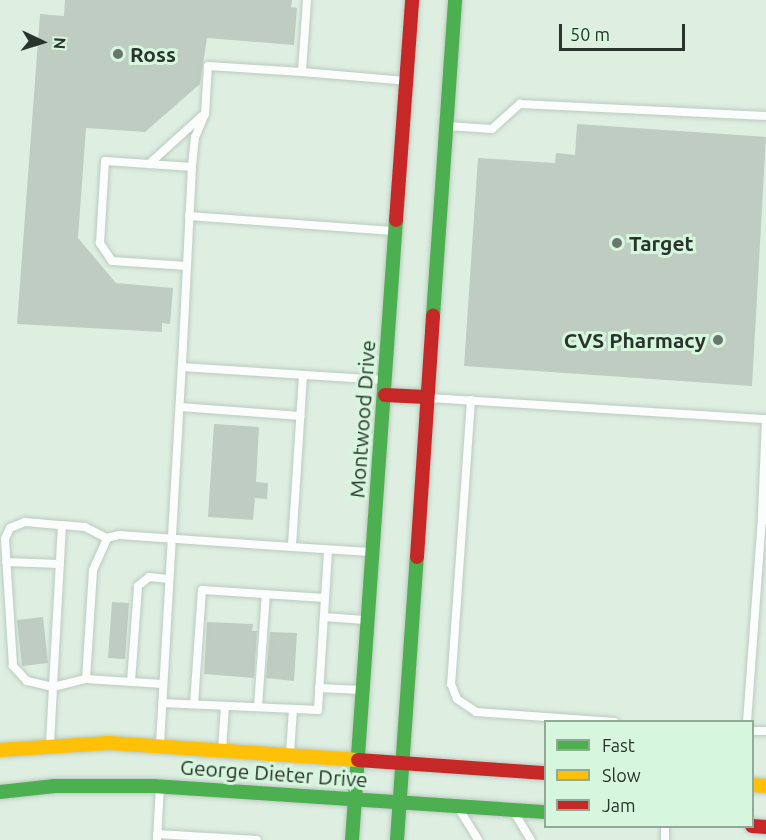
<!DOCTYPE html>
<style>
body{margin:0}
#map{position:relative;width:766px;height:840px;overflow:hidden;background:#deefe2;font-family:Ubuntu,sans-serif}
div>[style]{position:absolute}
.building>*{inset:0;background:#beccc2}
.roads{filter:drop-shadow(0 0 2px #bccac0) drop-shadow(0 0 2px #bccac0)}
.lane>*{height:8px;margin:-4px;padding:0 4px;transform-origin:4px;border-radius:4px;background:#fafdfb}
.fast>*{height:14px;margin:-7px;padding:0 7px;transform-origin:7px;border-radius:7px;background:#4caf50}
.slow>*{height:14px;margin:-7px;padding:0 7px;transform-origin:7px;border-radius:7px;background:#ffc107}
.jam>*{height:14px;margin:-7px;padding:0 7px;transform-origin:7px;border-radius:7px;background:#c62828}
.dots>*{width:16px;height:16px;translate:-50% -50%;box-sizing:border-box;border:3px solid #d7f6de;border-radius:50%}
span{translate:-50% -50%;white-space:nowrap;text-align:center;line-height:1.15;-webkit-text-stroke:6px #d7f6de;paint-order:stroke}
.poi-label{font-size:21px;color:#29352c;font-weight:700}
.left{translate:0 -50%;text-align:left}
.right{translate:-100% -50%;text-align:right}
.street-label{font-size:21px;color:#29352c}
.legend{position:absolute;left:544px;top:720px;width:210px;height:108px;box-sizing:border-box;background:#d7f6de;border:2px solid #91a997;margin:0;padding:8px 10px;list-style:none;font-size:18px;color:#29352c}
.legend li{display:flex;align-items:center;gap:12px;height:30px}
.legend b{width:30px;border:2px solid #91a997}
.north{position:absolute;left:12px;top:12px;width:60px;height:60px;-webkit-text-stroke:4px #d7f6de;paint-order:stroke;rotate:94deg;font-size:16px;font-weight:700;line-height:24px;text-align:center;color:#29352c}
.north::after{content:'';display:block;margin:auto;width:21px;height:27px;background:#29352c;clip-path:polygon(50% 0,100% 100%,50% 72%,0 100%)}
.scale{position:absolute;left:559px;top:24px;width:126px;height:27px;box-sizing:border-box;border:3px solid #29352c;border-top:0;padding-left:8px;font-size:18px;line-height:21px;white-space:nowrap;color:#29352c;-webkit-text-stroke:4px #d7f6de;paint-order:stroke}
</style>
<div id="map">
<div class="building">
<div style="clip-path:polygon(65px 0,292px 0,291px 7px,297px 8px,294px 45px,207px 38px,200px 84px,145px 132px,86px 128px,78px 238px,116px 283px,173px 288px,170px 324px,162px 323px,162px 332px,17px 324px,40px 14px,64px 16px)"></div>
<div style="clip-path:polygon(577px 124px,766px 137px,752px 386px,464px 366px,478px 158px,555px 163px,556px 153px,575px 155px)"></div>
<div style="clip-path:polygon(214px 424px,259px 427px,256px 482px,268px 483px,267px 499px,255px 498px,253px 520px,208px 517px)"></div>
<div style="clip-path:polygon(112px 602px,129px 603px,125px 659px,108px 658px)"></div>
<div style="clip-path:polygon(43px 617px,48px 663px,22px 666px,17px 620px)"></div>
<div style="clip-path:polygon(207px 622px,253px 624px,252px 631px,257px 631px,254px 678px,204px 674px)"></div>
<div style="clip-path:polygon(270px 632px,297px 633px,294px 681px,266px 678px)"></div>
</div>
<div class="roads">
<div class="lane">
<div style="left:307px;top:0;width:72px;rotate:94deg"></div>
<div style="left:302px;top:72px;width:104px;rotate:4.9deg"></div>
<div style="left:302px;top:72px;width:94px;rotate:-176.3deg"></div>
<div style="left:208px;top:66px;width:48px;rotate:93.6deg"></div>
<div style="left:205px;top:114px;width:25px;rotate:113deg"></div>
<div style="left:195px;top:137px;width:30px;rotate:96deg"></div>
<div style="left:192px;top:167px;width:200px;rotate:92.9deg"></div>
<div style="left:182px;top:367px;width:201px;rotate:3.7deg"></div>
<div style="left:447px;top:126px;width:45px;rotate:3.8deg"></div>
<div style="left:492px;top:129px;width:38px;rotate:-42deg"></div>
<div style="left:520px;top:104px;width:246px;rotate:2.8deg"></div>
<div style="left:149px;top:164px;width:72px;rotate:-42.2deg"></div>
<div style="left:189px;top:216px;width:207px;rotate:4.2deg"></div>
<div style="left:187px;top:266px;width:75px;rotate:-176.2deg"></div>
<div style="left:112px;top:261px;width:22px;rotate:-124deg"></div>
<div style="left:100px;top:243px;width:82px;rotate:-86.5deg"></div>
<div style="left:105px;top:161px;width:87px;rotate:3.9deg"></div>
<div style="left:303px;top:375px;width:172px;rotate:93.7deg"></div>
<div style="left:292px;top:547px;width:78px;rotate:3.7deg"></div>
<div style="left:429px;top:398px;width:338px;rotate:3.6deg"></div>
<div style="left:766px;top:419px;width:97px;rotate:92.4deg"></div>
<div style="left:762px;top:516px;width:6px;rotate:45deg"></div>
<div style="left:471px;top:400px;width:285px;rotate:94deg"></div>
<div style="left:451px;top:684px;width:16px;rotate:68deg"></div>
<div style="left:457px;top:699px;width:23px;rotate:34deg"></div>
<div style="left:476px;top:712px;width:139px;rotate:4.1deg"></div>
<div style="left:180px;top:407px;width:121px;rotate:4.3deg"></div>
<div style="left:62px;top:525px;width:162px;rotate:93.2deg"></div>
<div style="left:53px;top:687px;width:27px;rotate:-167deg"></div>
<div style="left:27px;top:681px;width:21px;rotate:-133deg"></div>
<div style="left:13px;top:666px;width:127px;rotate:-93.6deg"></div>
<div style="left:5px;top:539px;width:12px;rotate:-66deg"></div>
<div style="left:10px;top:528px;width:16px;rotate:-22deg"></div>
<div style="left:25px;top:522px;width:37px;rotate:5deg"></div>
<div style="left:62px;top:525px;width:23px;rotate:5deg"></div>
<div style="left:85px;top:527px;width:25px;rotate:27deg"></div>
<div style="left:6px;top:562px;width:54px;rotate:2.1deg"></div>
<div style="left:324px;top:617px;width:41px;rotate:4.2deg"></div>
<div style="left:86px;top:679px;width:109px;rotate:-86.3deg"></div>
<div style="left:93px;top:570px;width:35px;rotate:-66deg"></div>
<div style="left:107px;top:538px;width:12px;rotate:-14deg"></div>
<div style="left:119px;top:535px;width:173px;rotate:4deg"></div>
<div style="left:131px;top:682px;width:96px;rotate:-85.8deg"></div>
<div style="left:138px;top:586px;width:14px;rotate:-39deg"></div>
<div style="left:149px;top:577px;width:20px;rotate:6deg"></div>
<div style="left:319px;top:688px;width:42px;rotate:2.7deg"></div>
<div style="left:162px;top:703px;width:156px;rotate:2.6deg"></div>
<div style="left:318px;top:710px;width:160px;rotate:-86.4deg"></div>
<div style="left:194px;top:704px;width:114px;rotate:-86deg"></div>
<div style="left:202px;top:590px;width:123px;rotate:3.7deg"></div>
<div style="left:258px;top:707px;width:113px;rotate:-86deg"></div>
<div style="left:747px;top:722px;width:207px;rotate:-85.8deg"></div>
<div style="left:752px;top:731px;width:14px"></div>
<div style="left:50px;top:744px;width:57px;rotate:-87deg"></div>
<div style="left:53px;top:687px;width:34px;rotate:-14deg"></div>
<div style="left:86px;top:679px;width:77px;rotate:3.7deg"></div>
<div style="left:160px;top:744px;width:378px;rotate:-86.7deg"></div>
<div style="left:222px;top:750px;width:44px;rotate:-86.1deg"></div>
<div style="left:290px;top:753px;width:44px;rotate:-86.1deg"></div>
<div style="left:459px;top:809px;width:36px;rotate:58deg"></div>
<div style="left:514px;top:812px;width:33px;rotate:59deg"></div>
<div style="left:157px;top:834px;width:100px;rotate:3.4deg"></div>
<div style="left:157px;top:840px;width:53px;rotate:-86.8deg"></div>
<div style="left:665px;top:840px;width:14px;rotate:-90deg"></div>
</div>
<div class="fast">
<div style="left:433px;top:316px;width:317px;rotate:-86deg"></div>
<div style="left:0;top:792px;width:55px;rotate:-6.2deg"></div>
<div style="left:55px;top:786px;width:98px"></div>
<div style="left:153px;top:786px;width:394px;rotate:3.8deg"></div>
<div style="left:352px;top:840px;width:622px;rotate:-85.94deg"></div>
<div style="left:397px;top:840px;width:284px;rotate:-86deg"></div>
</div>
<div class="slow">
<div style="left:0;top:750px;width:109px;rotate:-3.7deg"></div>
<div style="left:109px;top:743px;width:250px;rotate:3.9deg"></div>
<div style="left:752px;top:785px;width:14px;rotate:4deg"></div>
</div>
<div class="jam">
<div style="left:396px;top:220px;width:221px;rotate:-85.8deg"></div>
<div style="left:385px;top:395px;width:41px;rotate:2.8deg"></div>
<div style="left:417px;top:557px;width:242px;rotate:-86.2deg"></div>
<div style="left:358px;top:760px;width:188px;rotate:4deg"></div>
<div style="left:752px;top:826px;width:14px;rotate:4deg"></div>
</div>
</div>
<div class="dots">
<div style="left:118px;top:54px;background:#68766c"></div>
<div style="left:617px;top:243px;background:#68766c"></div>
<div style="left:718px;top:340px;background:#68766c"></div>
</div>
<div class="poi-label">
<span class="left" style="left:130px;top:54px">Ross</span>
<span class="left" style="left:629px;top:243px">Target</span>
<span class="right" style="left:706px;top:340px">CVS Pharmacy</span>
</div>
<div class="street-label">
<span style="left:362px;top:419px;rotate:-86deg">Montwood Drive</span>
<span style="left:274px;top:773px;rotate:4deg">George Dieter Drive</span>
</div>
<ul class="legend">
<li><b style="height:8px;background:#4caf50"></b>Fast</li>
<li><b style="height:8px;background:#ffc107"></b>Slow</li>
<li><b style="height:8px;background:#c62828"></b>Jam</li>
</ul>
<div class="north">N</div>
<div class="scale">50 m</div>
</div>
